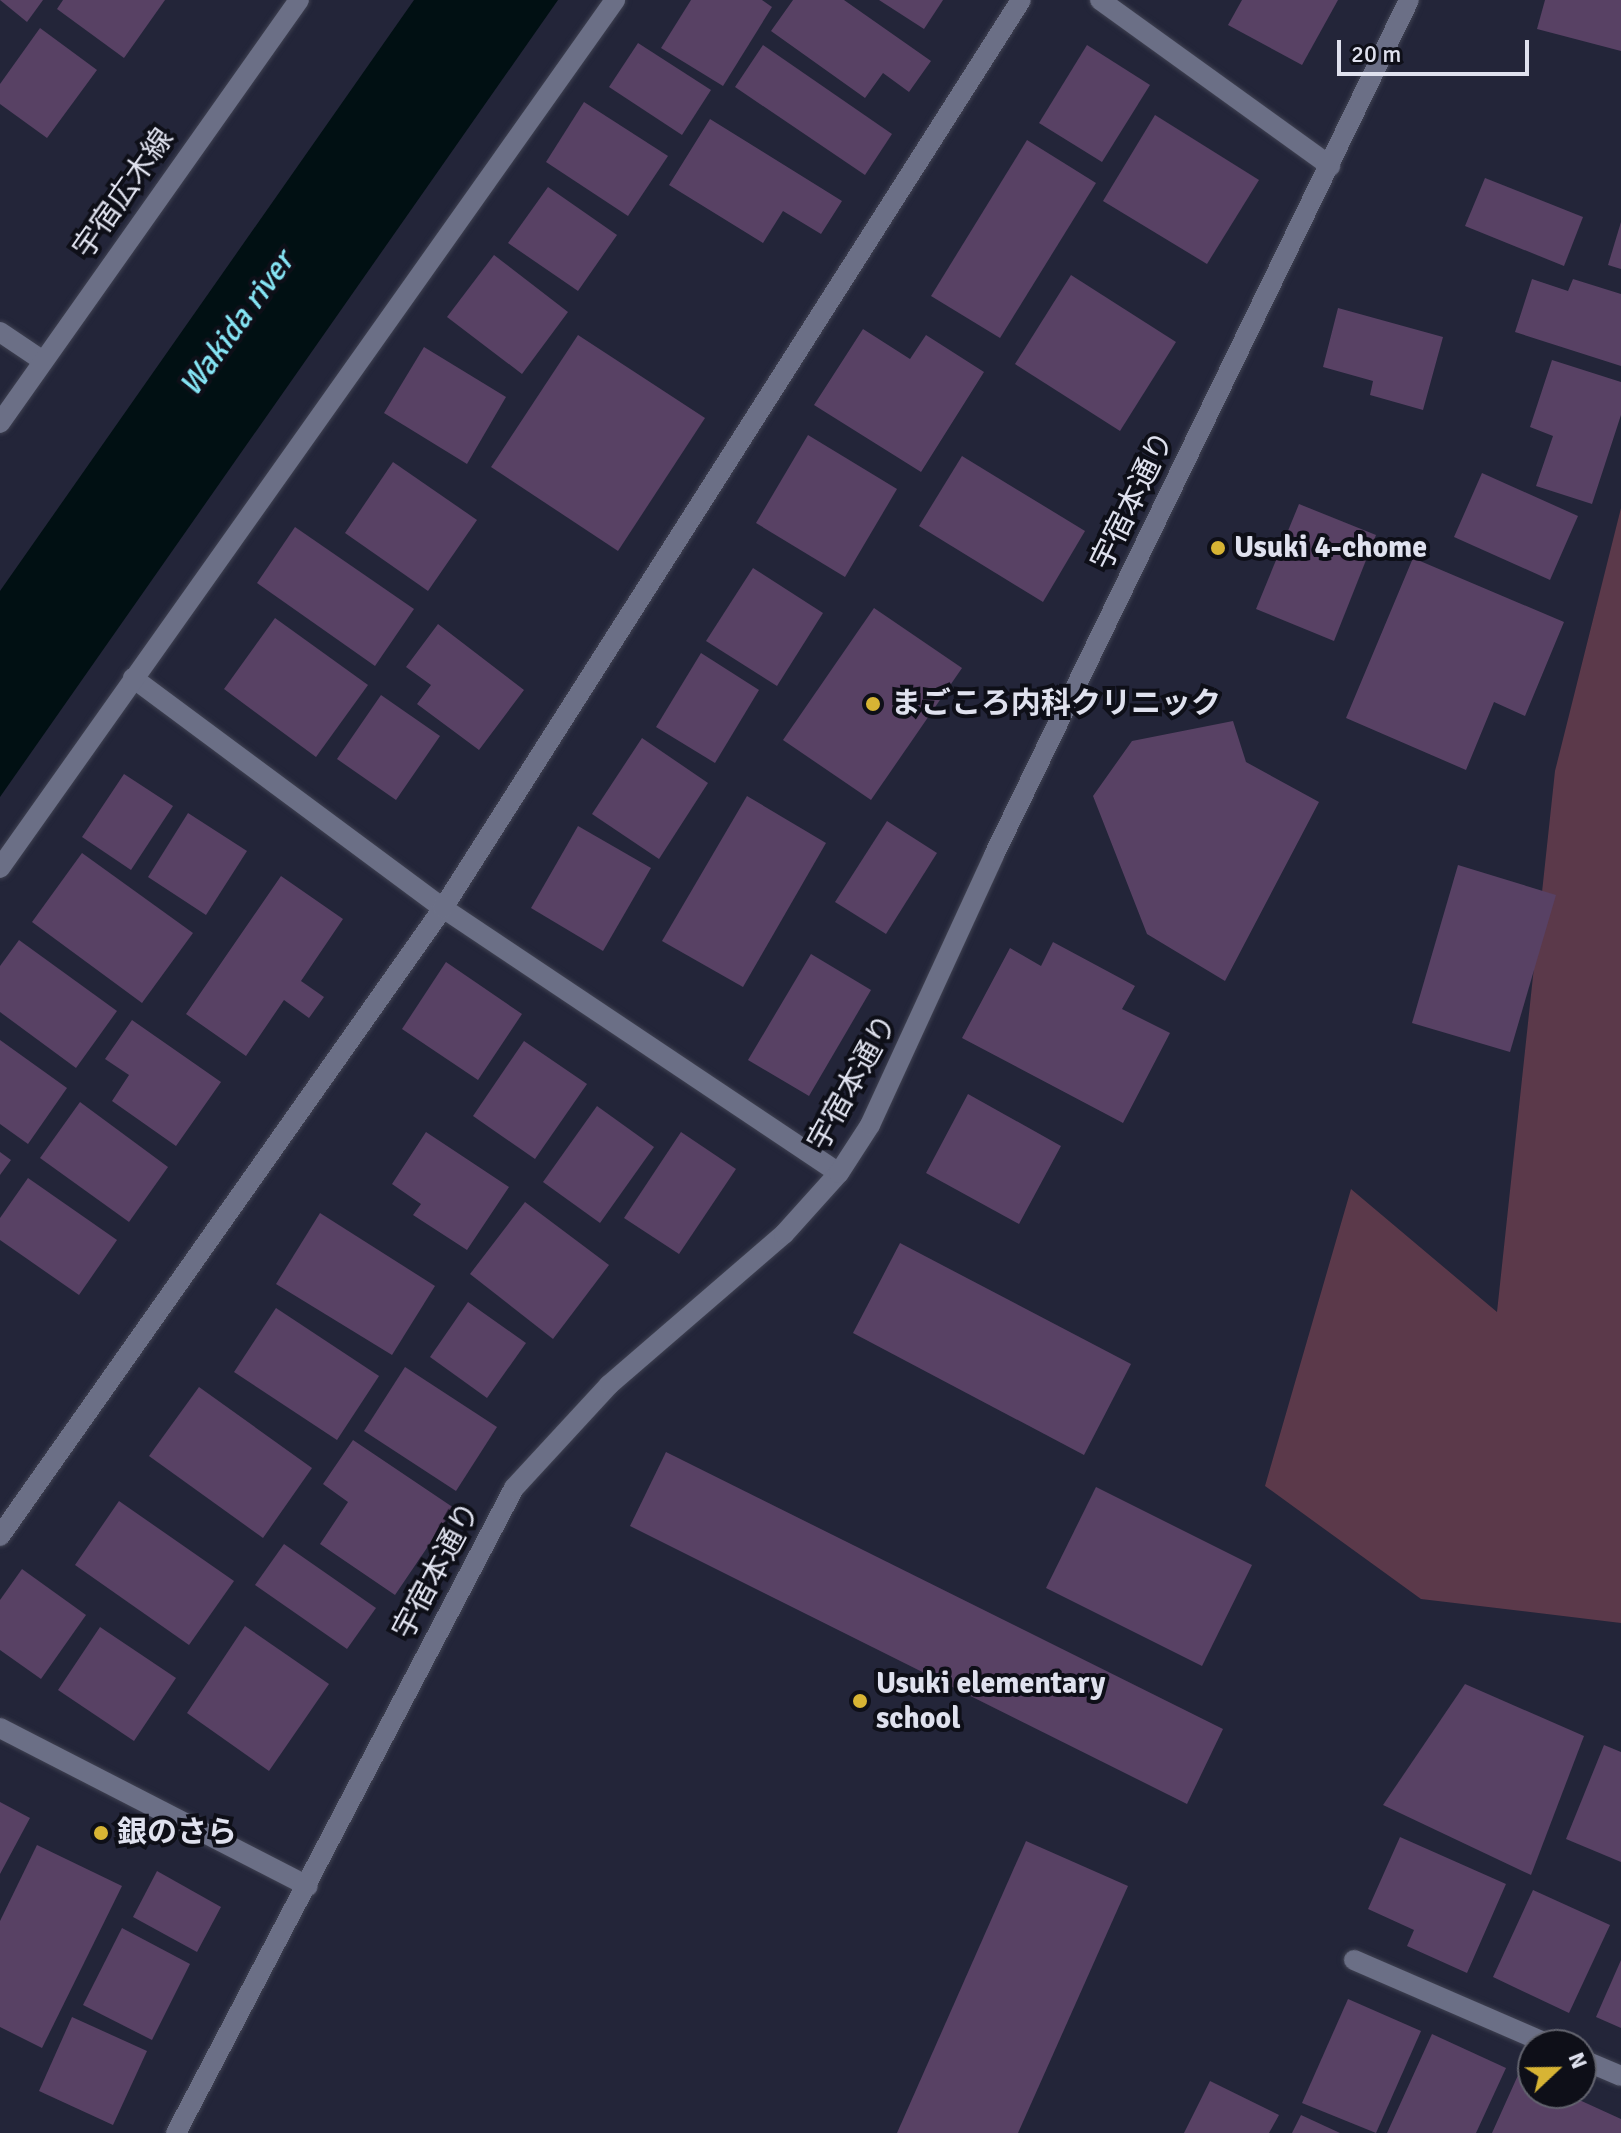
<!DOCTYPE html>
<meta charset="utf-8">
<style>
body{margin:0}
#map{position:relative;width:1621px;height:2133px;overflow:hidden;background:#232539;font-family:Signika,"Noto Sans JP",sans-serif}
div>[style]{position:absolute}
.green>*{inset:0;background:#5b394a}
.water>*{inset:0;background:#011013}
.building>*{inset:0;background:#584164}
.roads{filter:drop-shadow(0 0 2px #3f4151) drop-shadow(0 0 2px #3f4151)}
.minor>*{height:20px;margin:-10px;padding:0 10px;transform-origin:10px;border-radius:10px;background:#6b6f86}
.dots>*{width:22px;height:22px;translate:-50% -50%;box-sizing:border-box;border:4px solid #0e0f18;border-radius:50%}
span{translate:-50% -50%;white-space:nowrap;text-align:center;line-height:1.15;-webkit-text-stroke:8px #0e0f18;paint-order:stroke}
.street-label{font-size:30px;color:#dfe1ee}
.poi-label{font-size:30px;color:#dfe1ee;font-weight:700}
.left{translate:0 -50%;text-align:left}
.water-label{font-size:32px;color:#85e4f4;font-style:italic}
.north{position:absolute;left:1517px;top:2029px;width:80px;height:80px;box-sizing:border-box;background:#0e0f18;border:2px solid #62636e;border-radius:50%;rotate:68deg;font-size:22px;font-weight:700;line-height:32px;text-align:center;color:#dfe1ee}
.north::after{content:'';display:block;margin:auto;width:28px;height:36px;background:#d7b434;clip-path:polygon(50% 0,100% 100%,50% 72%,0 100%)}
.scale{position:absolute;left:1337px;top:40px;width:192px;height:36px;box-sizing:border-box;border:4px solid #dfe1ee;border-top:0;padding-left:10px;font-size:24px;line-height:28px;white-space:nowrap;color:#dfe1ee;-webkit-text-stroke:6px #0e0f18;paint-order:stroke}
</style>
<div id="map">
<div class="green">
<div style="clip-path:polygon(1621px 508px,1621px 1623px,1421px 1599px,1265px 1486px,1351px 1189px,1497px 1312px,1555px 771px)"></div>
</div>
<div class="water">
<div style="clip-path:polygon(414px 0,558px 0,0 797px,0 591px)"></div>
</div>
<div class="building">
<div style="clip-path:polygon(0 0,43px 0,27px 22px)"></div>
<div style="clip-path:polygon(63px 0,165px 0,124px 58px,57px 9px)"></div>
<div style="clip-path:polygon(691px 0,762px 0,772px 7px,723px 86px,661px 48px)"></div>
<div style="clip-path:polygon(793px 0,844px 0,931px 61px,909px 92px,883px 73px,865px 98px,771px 31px)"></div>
<div style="clip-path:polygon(879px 0,943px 0,924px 29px)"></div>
<div style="clip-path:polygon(1242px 0,1338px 0,1302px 65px,1228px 25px)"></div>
<div style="clip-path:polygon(1545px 0,1621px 0,1621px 51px,1537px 29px)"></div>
<div style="clip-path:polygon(40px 28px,97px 70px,47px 138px,0 104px,0 84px)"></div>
<div style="clip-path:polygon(638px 43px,711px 90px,682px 135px,609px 87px)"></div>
<div style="clip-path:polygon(763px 45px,892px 134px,865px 175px,735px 87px)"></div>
<div style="clip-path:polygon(1087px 45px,1150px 85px,1102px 162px,1039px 123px)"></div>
<div style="clip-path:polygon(584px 102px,668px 156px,628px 216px,546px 162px)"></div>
<div style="clip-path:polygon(1155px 115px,1259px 180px,1207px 264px,1103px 201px)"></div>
<div style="clip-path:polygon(710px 119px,842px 201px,821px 234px,783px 211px,763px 243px,669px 185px)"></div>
<div style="clip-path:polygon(1027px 140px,1096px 183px,1000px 338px,931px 296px)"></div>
<div style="clip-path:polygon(1485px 178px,1583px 217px,1564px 266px,1465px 226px)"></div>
<div style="clip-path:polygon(548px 187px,617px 235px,578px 291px,508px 243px)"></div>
<div style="clip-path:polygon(1621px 222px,1621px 269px,1608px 265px)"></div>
<div style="clip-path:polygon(494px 255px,568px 312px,522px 374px,447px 317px)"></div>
<div style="clip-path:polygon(1071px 275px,1176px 342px,1120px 431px,1015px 364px)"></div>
<div style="clip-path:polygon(1532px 279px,1568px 291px,1573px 279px,1621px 294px,1621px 366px,1515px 332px)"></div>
<div style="clip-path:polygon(1338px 308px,1443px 337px,1423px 410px,1370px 395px,1373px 381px,1323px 367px)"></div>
<div style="clip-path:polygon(863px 329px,910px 359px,926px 335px,984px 372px,921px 472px,814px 405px)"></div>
<div style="clip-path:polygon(578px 335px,705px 418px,618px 551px,491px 467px)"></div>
<div style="clip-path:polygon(424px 347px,506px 397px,467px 464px,384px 413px)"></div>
<div style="clip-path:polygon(1552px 360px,1621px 382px,1621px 415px,1592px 504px,1536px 486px,1553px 436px,1530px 427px)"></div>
<div style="clip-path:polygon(808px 435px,897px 489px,845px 577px,756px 523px)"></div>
<div style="clip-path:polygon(962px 456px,1085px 531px,1043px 602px,919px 526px)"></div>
<div style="clip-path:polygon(393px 462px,477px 520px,428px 591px,345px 533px)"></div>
<div style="clip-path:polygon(1482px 473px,1578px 516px,1550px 580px,1454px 537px)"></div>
<div style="clip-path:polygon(1299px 504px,1376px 535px,1334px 641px,1256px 609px)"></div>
<div style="clip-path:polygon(295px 527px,414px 609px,375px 666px,257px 583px)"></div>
<div style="clip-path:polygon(1413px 558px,1564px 622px,1525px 716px,1494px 702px,1466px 770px,1346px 718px)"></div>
<div style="clip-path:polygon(753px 568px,823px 613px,777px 686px,706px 641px)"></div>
<div style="clip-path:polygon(874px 608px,962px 668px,871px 800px,783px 740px)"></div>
<div style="clip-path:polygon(275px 618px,368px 685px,316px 757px,224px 689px)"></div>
<div style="clip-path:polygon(438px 624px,524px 690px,479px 750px,417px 704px,431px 685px,406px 667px)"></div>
<div style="clip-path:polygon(701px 653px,759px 690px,715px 763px,656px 727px)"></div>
<div style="clip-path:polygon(381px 695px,440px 736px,396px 800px,337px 759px)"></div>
<div style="clip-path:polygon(1233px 721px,1246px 762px,1319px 802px,1225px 981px,1147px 934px,1093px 796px,1132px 741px)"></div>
<div style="clip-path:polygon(642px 738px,708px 783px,659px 859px,592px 814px)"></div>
<div style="clip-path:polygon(124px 774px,173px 806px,131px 870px,82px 837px)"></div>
<div style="clip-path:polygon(747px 796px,826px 843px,743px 987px,662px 941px)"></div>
<div style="clip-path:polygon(188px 813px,247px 851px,206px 915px,148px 877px)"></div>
<div style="clip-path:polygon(887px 821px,937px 853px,886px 934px,835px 902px)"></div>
<div style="clip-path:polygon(578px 826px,651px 868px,603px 951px,531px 908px)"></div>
<div style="clip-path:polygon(82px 853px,193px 933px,142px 1003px,32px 922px)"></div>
<div style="clip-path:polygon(1458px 865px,1556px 895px,1510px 1052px,1412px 1023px)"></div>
<div style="clip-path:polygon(281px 876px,343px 919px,301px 981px,324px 997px,309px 1018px,284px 1000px,246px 1056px,186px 1014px)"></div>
<div style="clip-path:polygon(19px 940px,117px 1011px,76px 1068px,0 1012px,0 966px)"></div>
<div style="clip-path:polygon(1053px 942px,1135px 986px,1122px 1009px,1170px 1033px,1123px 1123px,962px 1038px,1010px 948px,1041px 966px)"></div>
<div style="clip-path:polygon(811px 954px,871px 990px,809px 1096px,748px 1060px)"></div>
<div style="clip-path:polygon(446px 962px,522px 1014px,478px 1080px,402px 1029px)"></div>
<div style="clip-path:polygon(132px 1020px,221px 1082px,176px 1146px,112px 1101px,129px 1075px,105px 1059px)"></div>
<div style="clip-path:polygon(0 1040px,67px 1088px,28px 1144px,0 1124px)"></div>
<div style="clip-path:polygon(524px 1041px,587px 1084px,535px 1159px,473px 1116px)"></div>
<div style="clip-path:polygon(968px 1094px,1061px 1146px,1019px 1224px,926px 1173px)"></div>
<div style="clip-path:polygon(80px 1102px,168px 1167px,129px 1222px,40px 1158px)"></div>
<div style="clip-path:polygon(597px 1106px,654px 1147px,600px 1223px,543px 1182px)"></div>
<div style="clip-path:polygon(426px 1132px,509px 1187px,467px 1250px,413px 1215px,421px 1204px,392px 1184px)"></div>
<div style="clip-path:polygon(681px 1132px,736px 1169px,679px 1254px,624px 1218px)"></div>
<div style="clip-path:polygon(0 1152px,11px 1160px,0 1175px)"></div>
<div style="clip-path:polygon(28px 1178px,117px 1240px,79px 1295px,0 1240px,0 1218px)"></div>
<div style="clip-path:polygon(525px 1202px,609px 1265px,553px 1339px,470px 1274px)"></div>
<div style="clip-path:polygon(320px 1213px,435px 1286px,392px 1355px,276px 1284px)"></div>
<div style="clip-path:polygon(900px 1243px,1131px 1364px,1084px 1455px,853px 1333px)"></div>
<div style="clip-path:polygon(468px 1302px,526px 1343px,487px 1398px,430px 1357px)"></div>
<div style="clip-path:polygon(276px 1308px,379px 1376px,337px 1440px,234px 1372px)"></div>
<div style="clip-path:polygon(405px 1367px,497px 1427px,456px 1491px,364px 1431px)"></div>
<div style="clip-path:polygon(199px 1387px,312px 1468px,263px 1538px,149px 1456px)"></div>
<div style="clip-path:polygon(353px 1440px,454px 1508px,395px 1595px,320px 1544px,348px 1502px,323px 1484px)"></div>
<div style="clip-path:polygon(666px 1452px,1223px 1729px,1187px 1804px,630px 1526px)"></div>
<div style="clip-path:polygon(1096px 1487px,1252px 1565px,1202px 1666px,1046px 1588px)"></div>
<div style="clip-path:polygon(119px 1501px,234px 1581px,189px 1645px,75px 1565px)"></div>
<div style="clip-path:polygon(284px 1544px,376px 1608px,347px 1649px,255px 1585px)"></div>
<div style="clip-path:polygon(22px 1569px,86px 1615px,41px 1679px,0 1650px,0 1600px)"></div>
<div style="clip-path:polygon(245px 1626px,329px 1684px,269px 1771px,187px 1713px)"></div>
<div style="clip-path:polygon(100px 1627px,176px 1678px,134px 1741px,58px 1690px)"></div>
<div style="clip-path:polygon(1465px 1684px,1584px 1736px,1531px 1875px,1383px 1805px)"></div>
<div style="clip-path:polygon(1604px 1745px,1621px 1752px,1621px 1862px,1566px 1839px)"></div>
<div style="clip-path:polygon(0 1802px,30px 1818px,0 1874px)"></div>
<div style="clip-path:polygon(1400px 1837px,1506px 1884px,1467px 1973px,1407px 1946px,1414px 1930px,1368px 1909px)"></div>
<div style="clip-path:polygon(1026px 1841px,1128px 1886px,1018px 2133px,897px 2133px)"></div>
<div style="clip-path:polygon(37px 1845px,122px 1886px,42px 2048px,0 2027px,0 1921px)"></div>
<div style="clip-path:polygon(157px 1871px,221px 1907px,197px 1952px,133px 1917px)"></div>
<div style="clip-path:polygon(1533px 1890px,1610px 1925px,1569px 2013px,1493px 1977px)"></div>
<div style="clip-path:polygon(122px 1928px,190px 1964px,152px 2040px,83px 2005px)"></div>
<div style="clip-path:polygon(1621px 1960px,1621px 2028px,1596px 2017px)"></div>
<div style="clip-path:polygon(1348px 1999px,1421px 2031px,1376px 2133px,1302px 2103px)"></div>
<div style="clip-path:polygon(72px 2017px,147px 2051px,113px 2125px,39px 2091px)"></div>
<div style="clip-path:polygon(1432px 2034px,1506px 2068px,1476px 2133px,1387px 2133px)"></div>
<div style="clip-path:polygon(1519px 2073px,1533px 2079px,1533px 2093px,1564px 2093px,1621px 2119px,1621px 2133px,1492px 2133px)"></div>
<div style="clip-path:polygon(1210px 2081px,1279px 2115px,1269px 2133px,1184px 2133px)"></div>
<div style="clip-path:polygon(1301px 2115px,1340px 2133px,1292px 2133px)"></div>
</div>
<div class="roads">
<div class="minor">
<div style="left:1100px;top:0;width:284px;rotate:35.8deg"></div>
<div style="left:0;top:332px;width:52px;rotate:34deg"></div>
<div style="left:0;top:423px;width:518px;rotate:-54.75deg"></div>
<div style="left:133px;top:678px;width:386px;rotate:36.6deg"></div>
<div style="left:443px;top:908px;width:476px;rotate:33.8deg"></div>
<div style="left:0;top:868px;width:1064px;rotate:-54.68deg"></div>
<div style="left:0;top:1536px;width:769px;rotate:-54.8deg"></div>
<div style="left:443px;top:908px;width:1076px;rotate:-57.52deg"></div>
<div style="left:0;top:1728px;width:346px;rotate:27.2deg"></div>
<div style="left:1354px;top:1960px;width:214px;rotate:23.4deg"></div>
<div style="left:1581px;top:2059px;width:43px;rotate:23deg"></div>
<div style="left:176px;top:2133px;width:728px;rotate:-62.34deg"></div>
<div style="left:514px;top:1488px;width:140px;rotate:-47.3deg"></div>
<div style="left:609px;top:1385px;width:231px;rotate:-40.8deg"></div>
<div style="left:784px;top:1234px;width:82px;rotate:-48deg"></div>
<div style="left:839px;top:1173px;width:57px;rotate:-57.1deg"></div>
<div style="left:870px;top:1125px;width:297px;rotate:-65.3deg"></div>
<div style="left:994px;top:855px;width:950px;rotate:-64.11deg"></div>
</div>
</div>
<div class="dots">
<div style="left:1218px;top:548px;background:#d7b434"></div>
<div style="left:873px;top:704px;background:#d7b434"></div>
<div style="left:860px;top:1701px;background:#d7b434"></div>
<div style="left:101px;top:1833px;background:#d7b434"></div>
</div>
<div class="street-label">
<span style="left:124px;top:194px;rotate:-55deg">宇宿広木線</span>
<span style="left:1133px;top:501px;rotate:-64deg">宇宿本通り</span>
<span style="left:853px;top:1083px;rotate:-61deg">宇宿本通り</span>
<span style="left:437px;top:1571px;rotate:-62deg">宇宿本通り</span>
</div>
<div class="poi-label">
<span class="left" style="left:1234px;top:548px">Usuki 4-chome</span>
<span class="left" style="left:891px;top:704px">まごころ内科クリニック</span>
<span class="left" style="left:876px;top:1701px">Usuki elementary<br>school</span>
<span class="left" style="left:117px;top:1833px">銀のさら</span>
</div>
<div class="water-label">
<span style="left:237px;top:324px;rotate:-54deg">Wakida river</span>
</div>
<div class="north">N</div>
<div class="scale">20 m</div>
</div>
